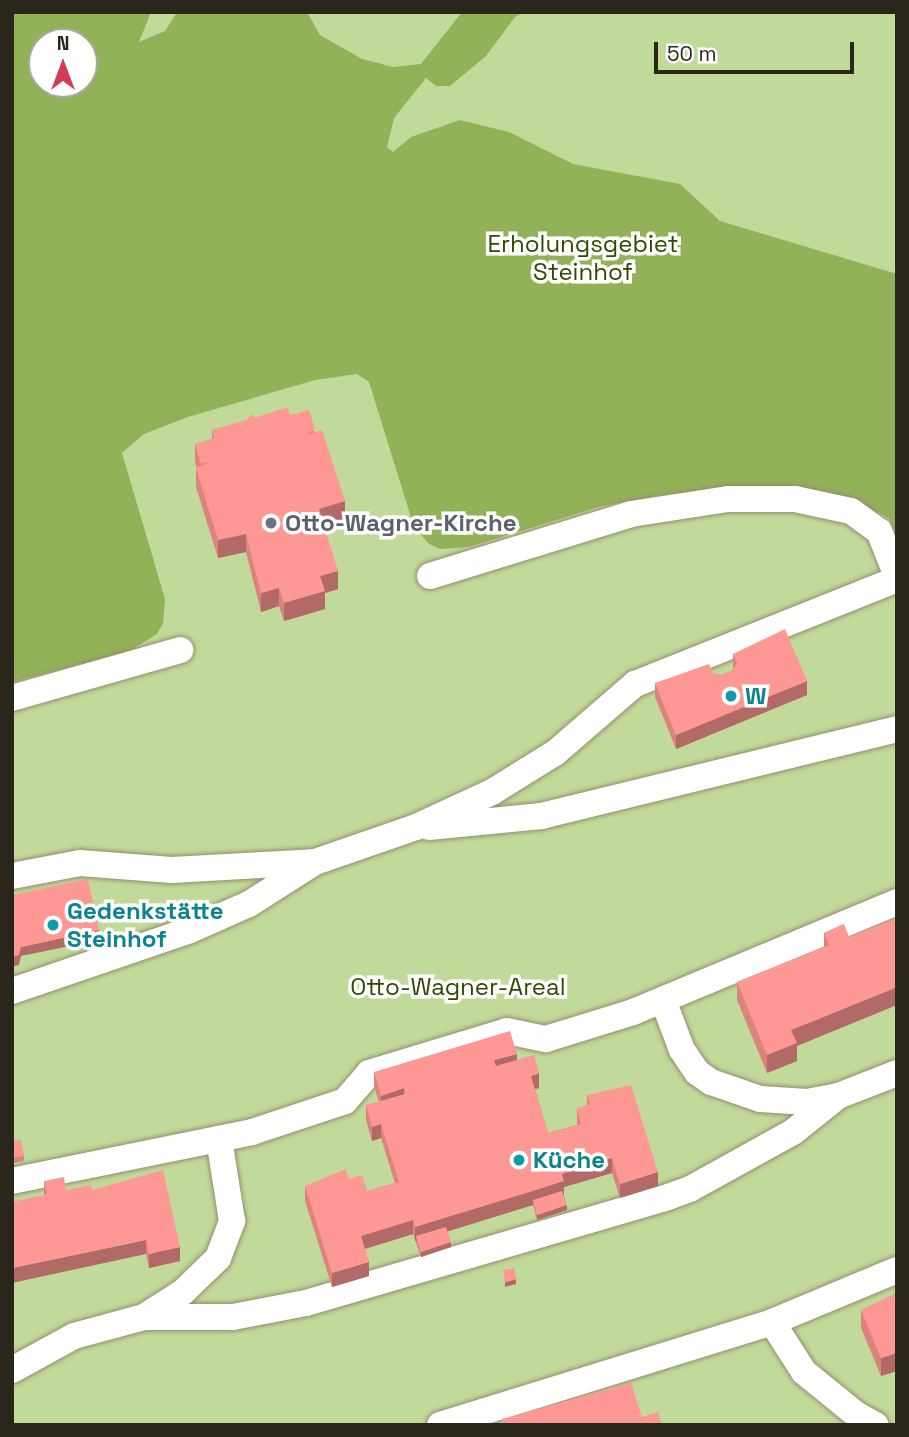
<!DOCTYPE html>
<meta charset="utf-8">
<style>
body{margin:0}
#map{position:relative;width:909px;height:1437px;overflow:hidden;background:#eadfc1;font-family:"Space Grotesk",sans-serif}
div>[style]{position:absolute}
.green>*{inset:0;background:#c1da99}
.forest>*{inset:0;background:#92b258}
.roads{filter:drop-shadow(0 0 2px #978c70) drop-shadow(0 0 2px #978c70)}
.minor>*{height:26px;margin:-13px;padding:0 13px;transform-origin:13px;border-radius:13px;background:#fff}
.wall>*{inset:0;background:#da837f}
.shaded-wall>*{inset:0;background:#b26a68}
.building>*{inset:0;background:#fe9894}
.dots>*{width:19px;height:19px;translate:-50% -50%;box-sizing:border-box;border:4px solid #fff;border-radius:50%}
span{translate:-50% -50%;white-space:nowrap;text-align:center;line-height:1.15;-webkit-text-stroke:7px #fff;paint-order:stroke}
.park-label{font-size:24px;color:#354802}
.worship-label{font-size:24px;color:#5b616d;font-weight:700}
.left{translate:0 -50%;text-align:left}
.culture-label{font-size:24px;color:#0d838f;font-weight:700}
.frame{position:absolute;inset:0;border:14px solid #2b261b;pointer-events:none}
.north{position:absolute;left:28px;top:28px;width:70px;height:70px;box-sizing:border-box;background:#fff;border:2px solid #aaa8a4;border-radius:50%;rotate:0deg;font-size:19px;font-weight:700;line-height:28px;text-align:center;color:#2b261b}
.north::after{content:'';display:block;margin:auto;width:24px;height:32px;background:#cf3e52;clip-path:polygon(50% 0,100% 100%,50% 72%,0 100%)}
.scale{position:absolute;left:654px;top:42px;width:200px;height:32px;box-sizing:border-box;border:4px solid #2b261b;border-top:0;padding-left:9px;font-size:21px;line-height:24px;white-space:nowrap;color:#2b261b;-webkit-text-stroke:5px #fff;paint-order:stroke}
</style>
<div id="map">
<div class="green">
<div style="clip-path:polygon(evenodd,12px 12px,897px 12px,897px 1425px,12px 1425px,12px 12px,42px 42px,84px 42px,84px 84px,42px 84px,42px 42px)"></div>
</div>
<div class="forest">
<div style="clip-path:polygon(evenodd,12px 12px,151px 12px,139px 42px,165px 31px,177px 12px,307px 12px,320px 35px,362px 59px,393px 67px,421px 64px,462px 12px,524px 12px,515px 17px,486px 56px,450px 86px,436px 86px,426px 78px,394px 118px,387px 147px,393px 152px,411px 137px,460px 120px,509px 132px,573px 164px,680px 184px,720px 221px,897px 274px,897px 536px,889px 518px,858px 502px,734px 490px,667px 494px,598px 507px,469px 547px,440px 549px,429px 544px,414px 527px,369px 382px,357px 374px,315px 380px,188px 417px,144px 434px,122px 453px,165px 599px,163px 623px,157px 634px,130px 651px,12px 682px,12px 12px,42px 42px,84px 42px,84px 84px,42px 84px,42px 42px)"></div>
</div>
<div class="roads">
<div class="minor">
<div style="left:430px;top:576px;width:210px;rotate:-17.1deg"></div>
<div style="left:631px;top:514px;width:98px;rotate:-8.8deg"></div>
<div style="left:728px;top:499px;width:67px"></div>
<div style="left:795px;top:499px;width:57px;rotate:12.1deg"></div>
<div style="left:851px;top:511px;width:34px;rotate:36deg"></div>
<div style="left:879px;top:531px;width:48px;rotate:68.2deg"></div>
<div style="left:12px;top:698px;width:175px;rotate:-15.9deg"></div>
<div style="left:429px;top:827px;width:113px;rotate:-5.6deg"></div>
<div style="left:541px;top:816px;width:366px;rotate:-13.7deg"></div>
<div style="left:12px;top:876px;width:69px;rotate:-10.8deg"></div>
<div style="left:80px;top:863px;width:92px;rotate:4.4deg"></div>
<div style="left:172px;top:870px;width:141px;rotate:-3.2deg"></div>
<div style="left:12px;top:991px;width:188px;rotate:-18.9deg"></div>
<div style="left:190px;top:930px;width:64px;rotate:-23.8deg"></div>
<div style="left:249px;top:904px;width:78px;rotate:-32.5deg"></div>
<div style="left:315px;top:862px;width:107px;rotate:-19.1deg"></div>
<div style="left:416px;top:827px;width:84px;rotate:-24.7deg"></div>
<div style="left:492px;top:792px;width:74px;rotate:-31.8deg"></div>
<div style="left:555px;top:753px;width:106px;rotate:-40.8deg"></div>
<div style="left:635px;top:684px;width:282px;rotate:-21.8deg"></div>
<div style="left:663px;top:1000px;width:53px;rotate:69.2deg"></div>
<div style="left:682px;top:1050px;width:27px;rotate:56deg"></div>
<div style="left:697px;top:1072px;width:17px;rotate:36deg"></div>
<div style="left:711px;top:1082px;width:52px;rotate:19.1deg"></div>
<div style="left:760px;top:1099px;width:47px;rotate:3.7deg"></div>
<div style="left:807px;top:1102px;width:32px;rotate:-11deg"></div>
<div style="left:838px;top:1096px;width:63px;rotate:-21.3deg"></div>
<div style="left:12px;top:1181px;width:245px;rotate:-11.5deg"></div>
<div style="left:252px;top:1132px;width:98px;rotate:-18.4deg"></div>
<div style="left:345px;top:1101px;width:37px;rotate:-49deg"></div>
<div style="left:369px;top:1073px;width:144px;rotate:-16.9deg"></div>
<div style="left:507px;top:1031px;width:40px;rotate:12deg"></div>
<div style="left:546px;top:1039px;width:91px;rotate:-17.2deg"></div>
<div style="left:633px;top:1012px;width:286px;rotate:-22.6deg"></div>
<div style="left:144px;top:1317px;width:89px"></div>
<div style="left:233px;top:1317px;width:74px;rotate:-10.9deg"></div>
<div style="left:306px;top:1303px;width:377px;rotate:-16.3deg"></div>
<div style="left:668px;top:1197px;width:23px;rotate:-20deg"></div>
<div style="left:690px;top:1189px;width:118px;rotate:-29deg"></div>
<div style="left:793px;top:1132px;width:58px;rotate:-38.7deg"></div>
<div style="left:772px;top:1322px;width:59px;rotate:57.4deg"></div>
<div style="left:804px;top:1372px;width:68px;rotate:39.1deg"></div>
<div style="left:857px;top:1415px;width:21px;rotate:28deg"></div>
<div style="left:12px;top:1370px;width:71px;rotate:-28.7deg"></div>
<div style="left:74px;top:1336px;width:73px;rotate:-15.2deg"></div>
<div style="left:144px;top:1317px;width:46px;rotate:-32.7deg"></div>
<div style="left:183px;top:1292px;width:49px;rotate:-44.2deg"></div>
<div style="left:218px;top:1258px;width:40px;rotate:-69deg"></div>
<div style="left:232px;top:1221px;width:83px;rotate:-99deg"></div>
<div style="left:440px;top:1425px;width:348px;rotate:-17.2deg"></div>
<div style="left:772px;top:1322px;width:135px;rotate:-22.6deg"></div>
</div>
</div>
<div class="wall">
<div style="clip-path:polygon(290px 415px,315px 432px,345px 519px,324px 526px,338px 589px,325px 593px,325px 609px,284px 621px,279px 606px,261px 612px,246px 552px,218px 558px,196px 487px,196px 468px,197px 468px,195px 462px,195px 444px,212px 439px,212px 430px)"></div>
<div style="clip-path:polygon(733px 654px,807px 695px,676px 749px,655px 697px,655px 683px,713px 673px,721px 675px,733px 670px)"></div>
<div style="clip-path:polygon(844px 924px,797px 1046px,797px 1061px,767px 1073px,737px 1000px,737px 982px,824px 947px,824px 933px)"></div>
<div style="clip-path:polygon(517px 1060px,539px 1088px,535px 1089px,548px 1133px,577px 1125px,577px 1109px,587px 1105px,587px 1095px,658px 1186px,620px 1198px,612px 1173px,564px 1187px,564px 1195px,567px 1210px,537px 1220px,533px 1205px,447px 1231px,451px 1247px,421px 1257px,413px 1234px,365px 1249px,369px 1276px,332px 1287px,305px 1201px,305px 1186px,349px 1179px,367px 1191px,395px 1183px,381px 1138px,372px 1141px,366px 1120px,366px 1105px,379px 1102px,374px 1086px,374px 1072px)"></div>
<div style="clip-path:polygon(12px 1141px,24px 1156px,24px 1161px,12px 1163px)"></div>
<div style="clip-path:polygon(44px 1181px,66px 1190px,92px 1190px,180px 1261px,149px 1268px,146px 1254px,44px 1195px)"></div>
<div style="clip-path:polygon(897px 1293px,897px 1371px,881px 1376px,861px 1328px,861px 1310px)"></div>
</div>
<div class="shaded-wall">
<div style="clip-path:polygon(345px 501px,345px 519px,319px 527px,319px 509px)"></div>
<div style="clip-path:polygon(246px 534px,246px 552px,218px 558px,218px 540px)"></div>
<div style="clip-path:polygon(338px 571px,338px 589px,325px 593px,325px 609px,284px 621px,284px 603px,320px 576px)"></div>
<div style="clip-path:polygon(279px 588px,279px 606px,261px 612px,261px 593px)"></div>
<div style="clip-path:polygon(807px 681px,807px 695px,676px 749px,676px 735px)"></div>
<div style="clip-path:polygon(99px 930px,99px 940px,21px 956px,19px 965px,12px 967px,12px 957px,21px 947px)"></div>
<div style="clip-path:polygon(897px 987px,897px 1005px,797px 1046px,797px 1061px,767px 1073px,767px 1055px,791px 1030px)"></div>
<div style="clip-path:polygon(517px 1054px,517px 1068px,494px 1075px,494px 1060px)"></div>
<div style="clip-path:polygon(539px 1073px,539px 1088px,531px 1090px,531px 1076px)"></div>
<div style="clip-path:polygon(404px 1088px,404px 1103px,381px 1110px,381px 1096px)"></div>
<div style="clip-path:polygon(381px 1124px,381px 1138px,372px 1141px,372px 1127px)"></div>
<div style="clip-path:polygon(612px 1158px,612px 1173px,564px 1187px,564px 1195px,533px 1200px,533px 1205px,417px 1241px,416px 1236px,416px 1241px,415px 1241px,415px 1227px,562px 1174px)"></div>
<div style="clip-path:polygon(658px 1172px,658px 1186px,620px 1198px,620px 1184px)"></div>
<div style="clip-path:polygon(567px 1205px,567px 1210px,537px 1220px,537px 1215px)"></div>
<div style="clip-path:polygon(413px 1220px,413px 1234px,361px 1250px,361px 1236px)"></div>
<div style="clip-path:polygon(146px 1240px,146px 1254px,12px 1283px,12px 1268px)"></div>
<div style="clip-path:polygon(451px 1242px,451px 1247px,421px 1257px,421px 1252px)"></div>
<div style="clip-path:polygon(180px 1247px,180px 1261px,149px 1268px,149px 1254px)"></div>
<div style="clip-path:polygon(369px 1262px,369px 1276px,332px 1287px,332px 1273px)"></div>
<div style="clip-path:polygon(516px 1279px,516px 1284px,505px 1287px,505px 1282px)"></div>
<div style="clip-path:polygon(897px 1353px,897px 1371px,881px 1376px,881px 1358px)"></div>
</div>
<div class="building">
<div style="clip-path:polygon(288px 407px,290px 415px,309px 410px,315px 429px,306px 435px,322px 430px,345px 501px,319px 509px,338px 571px,320px 576px,325px 591px,284px 603px,279px 588px,261px 593px,246px 534px,218px 540px,196px 468px,212px 461px,201px 464px,195px 444px,214px 438px,212px 430px,246px 420px,252px 414px,254px 418px)"></div>
<div style="clip-path:polygon(785px 629px,807px 681px,676px 735px,655px 683px,709px 664px,713px 673px,721px 675px,733px 670px,737px 663px,733px 654px)"></div>
<div style="clip-path:polygon(88px 879px,99px 930px,21px 947px,19px 955px,12px 957px,12px 895px)"></div>
<div style="clip-path:polygon(897px 918px,897px 987px,791px 1030px,797px 1043px,767px 1055px,737px 982px,829px 945px,824px 933px,844px 924px,849px 937px)"></div>
<div style="clip-path:polygon(510px 1031px,517px 1054px,494px 1060px,496px 1066px,534px 1055px,539px 1073px,531px 1076px,548px 1133px,581px 1124px,577px 1109px,590px 1104px,587px 1095px,631px 1085px,658px 1172px,620px 1184px,612px 1158px,562px 1174px,564px 1181px,533px 1191px,415px 1227px,413px 1220px,361px 1236px,369px 1262px,332px 1273px,305px 1186px,346px 1169px,349px 1179px,362px 1175px,367px 1191px,399px 1182px,381px 1124px,372px 1127px,366px 1105px,405px 1094px,404px 1088px,381px 1096px,374px 1072px)"></div>
<div style="clip-path:polygon(21px 1140px,24px 1156px,12px 1158px,12px 1141px)"></div>
<div style="clip-path:polygon(163px 1170px,180px 1247px,149px 1254px,146px 1240px,12px 1268px,12px 1202px,47px 1194px,44px 1181px,64px 1177px,66px 1190px,91px 1185px,92px 1190px)"></div>
<div style="clip-path:polygon(562px 1191px,567px 1205px,537px 1215px,533px 1200px)"></div>
<div style="clip-path:polygon(446px 1227px,451px 1242px,421px 1252px,416px 1236px)"></div>
<div style="clip-path:polygon(514px 1268px,516px 1279px,505px 1282px,503px 1270px)"></div>
<div style="clip-path:polygon(897px 1293px,897px 1353px,881px 1358px,861px 1310px)"></div>
<div style="clip-path:polygon(631px 1383px,642px 1417px,658px 1412px,662px 1425px,499px 1425px,503px 1423px,502px 1419px)"></div>
</div>
<div class="dots">
<div style="left:271px;top:523px;background:#6b7280"></div>
<div style="left:731px;top:696px;background:#0f9aa8"></div>
<div style="left:53px;top:925px;background:#0f9aa8"></div>
<div style="left:519px;top:1160px;background:#0f9aa8"></div>
</div>
<div class="park-label">
<span style="left:583px;top:258px">Erholungsgebiet<br>Steinhof</span>
<span style="left:458px;top:987px">Otto-Wagner-Areal</span>
</div>
<div class="worship-label">
<span class="left" style="left:285px;top:523px">Otto-Wagner-Kirche</span>
</div>
<div class="culture-label">
<span class="left" style="left:745px;top:696px">W</span>
<span class="left" style="left:67px;top:925px">Gedenkstätte<br>Steinhof</span>
<span class="left" style="left:533px;top:1160px">Küche</span>
</div>
<div class="frame"></div>
<div class="north">N</div>
<div class="scale">50 m</div>
</div>
